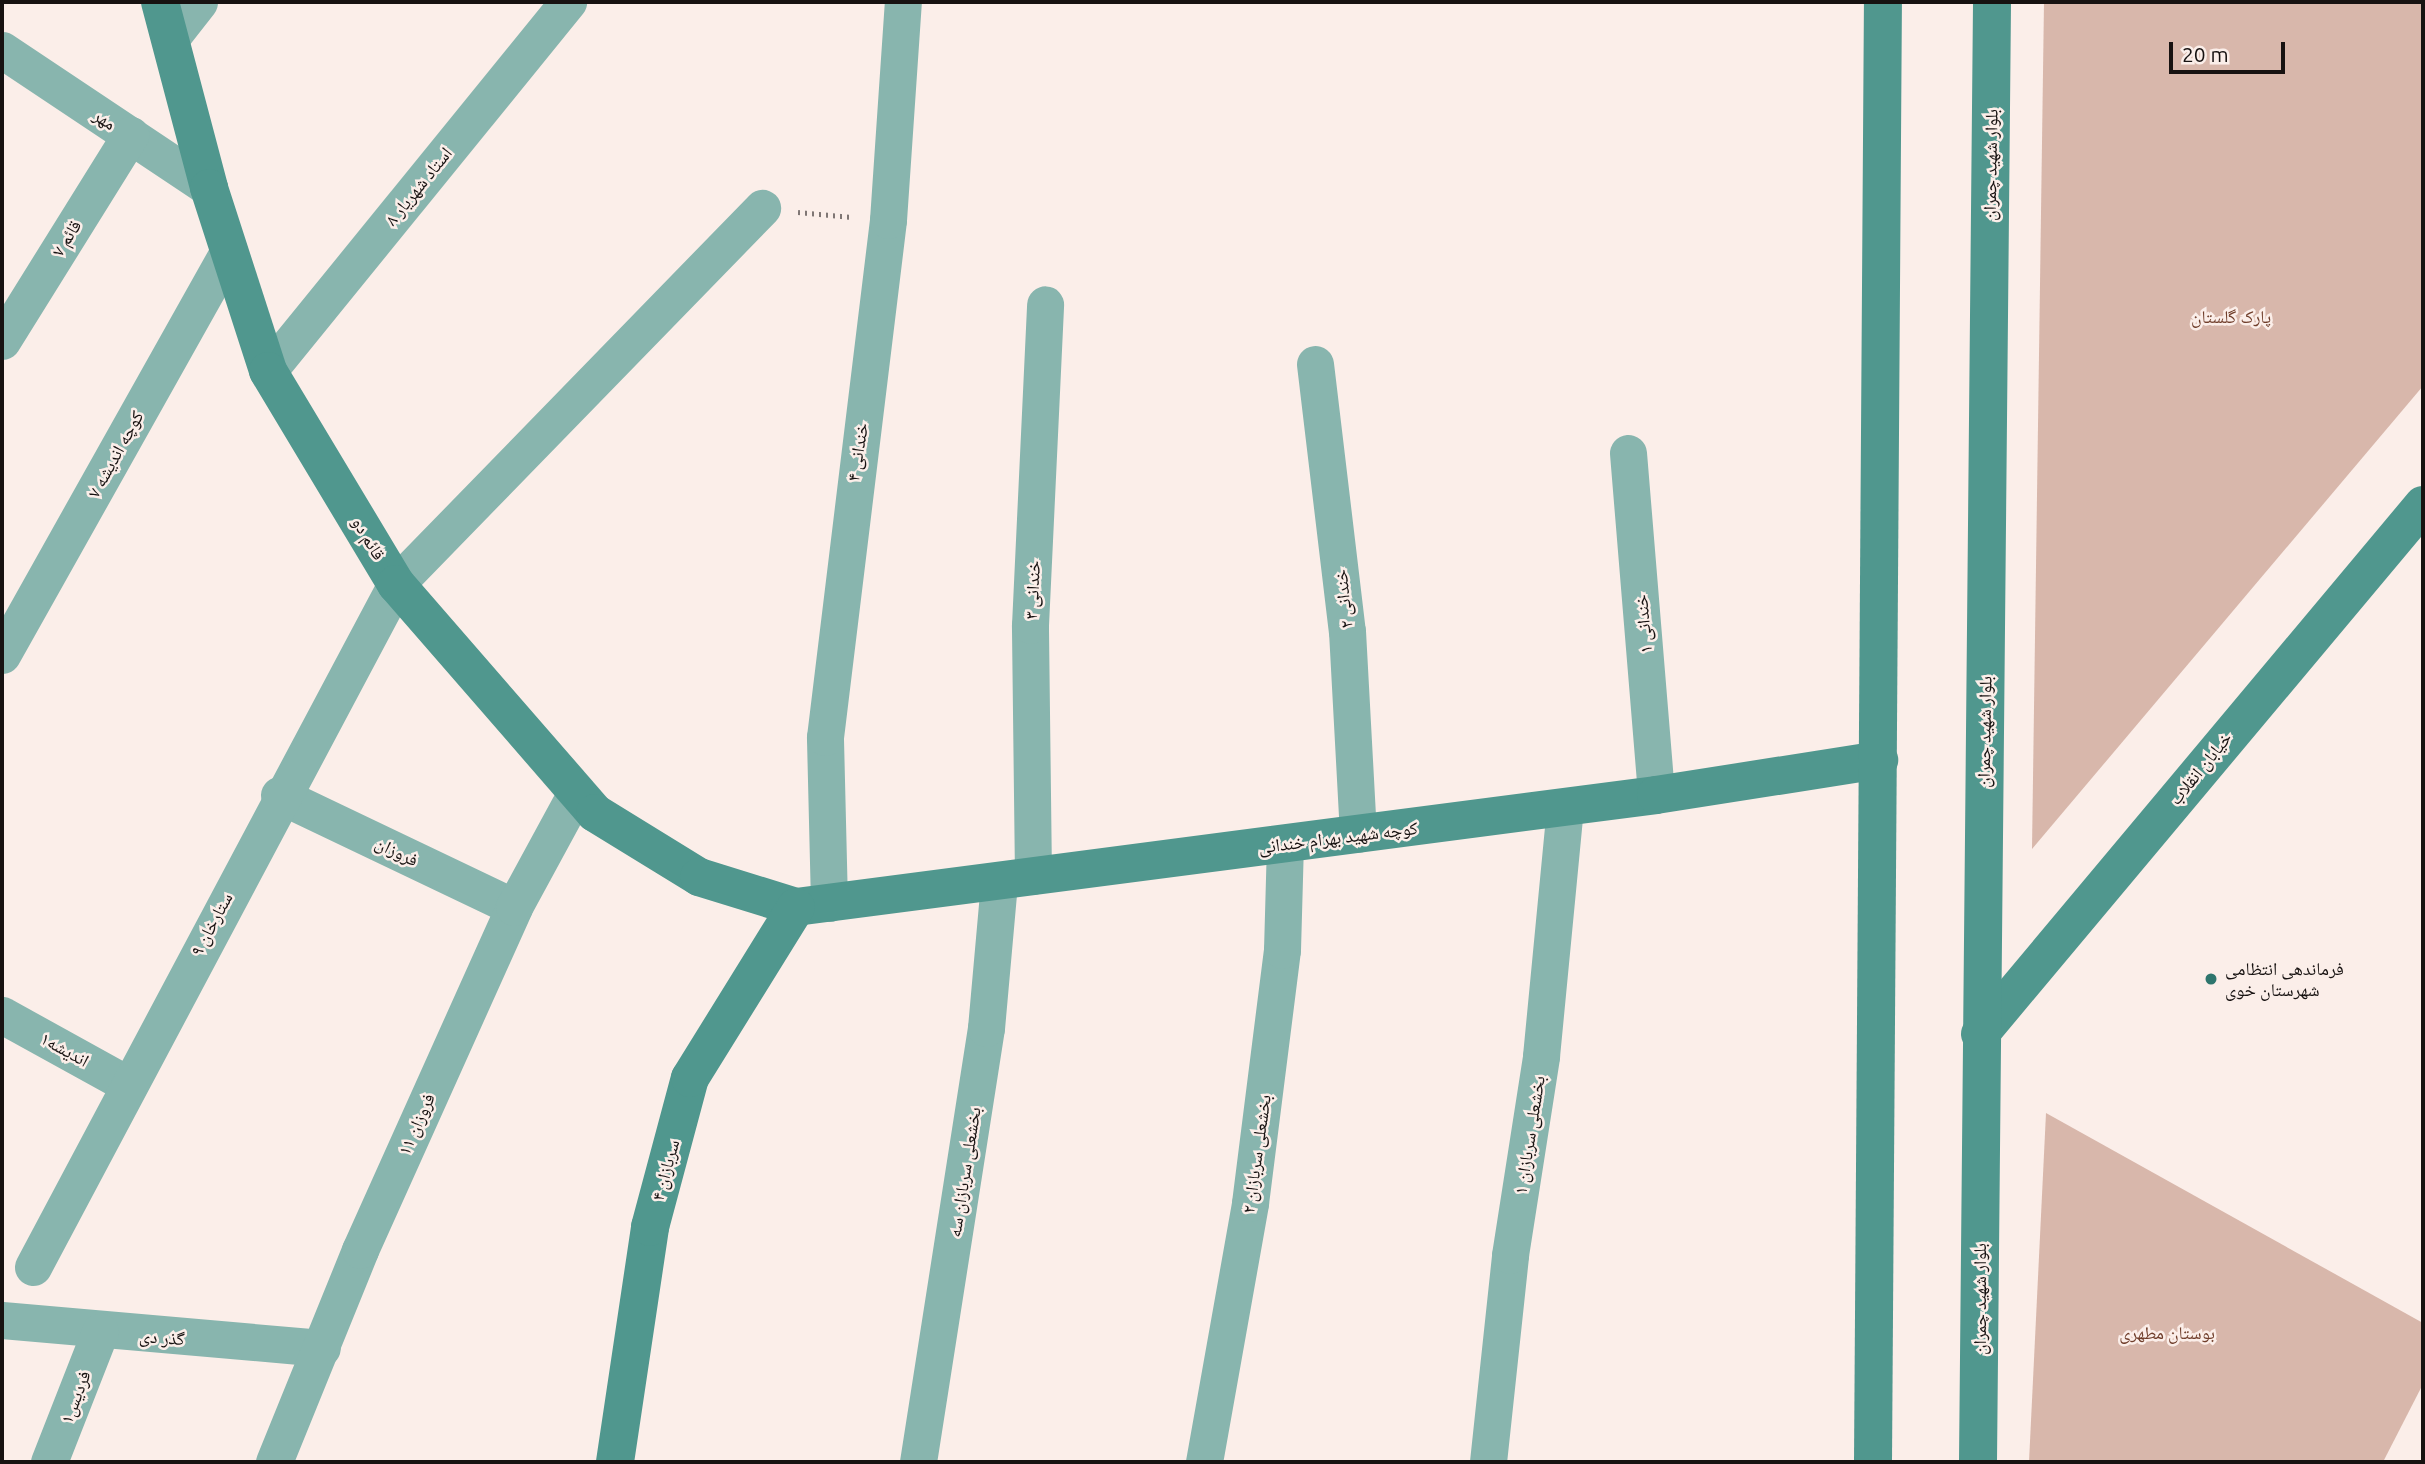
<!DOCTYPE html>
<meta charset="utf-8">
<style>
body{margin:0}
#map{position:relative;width:2425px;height:1464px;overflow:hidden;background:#fbeee9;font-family:Ubuntu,"Noto Naskh Arabic",sans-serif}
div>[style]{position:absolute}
.green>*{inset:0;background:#d8b7ab}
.path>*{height:4.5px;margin-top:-2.25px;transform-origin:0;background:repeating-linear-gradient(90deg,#7f7674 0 2px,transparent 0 7px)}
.street>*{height:37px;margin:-18.5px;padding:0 18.5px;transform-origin:18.5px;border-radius:18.5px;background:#88b5ae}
.secondary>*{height:38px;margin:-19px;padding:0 19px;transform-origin:19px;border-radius:19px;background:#50978e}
.dots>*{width:19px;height:19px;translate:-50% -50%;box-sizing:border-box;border:4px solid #fbeee9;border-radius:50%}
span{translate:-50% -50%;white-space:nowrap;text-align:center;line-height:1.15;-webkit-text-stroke:5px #fbeee9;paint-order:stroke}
.street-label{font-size:18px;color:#171211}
.park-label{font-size:18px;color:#703e2b}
.poi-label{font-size:18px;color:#171211}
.left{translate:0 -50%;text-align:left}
.frame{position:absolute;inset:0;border:4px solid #171211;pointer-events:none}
.scale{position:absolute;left:2169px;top:42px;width:116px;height:32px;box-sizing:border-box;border:4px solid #171211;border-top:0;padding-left:9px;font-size:21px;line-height:24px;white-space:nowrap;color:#171211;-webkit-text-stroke:5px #fbeee9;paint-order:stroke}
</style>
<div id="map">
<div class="green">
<div style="clip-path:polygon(2044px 2px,2423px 2px,2423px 386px,2032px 849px)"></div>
<div style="clip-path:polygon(2046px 1113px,2423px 1323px,2423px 1384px,2383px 1462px,2029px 1462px)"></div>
</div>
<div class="path">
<div style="left:798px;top:212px;width:54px;rotate:5.3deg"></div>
</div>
<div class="street">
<div style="left:170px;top:39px;width:47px;rotate:-51.9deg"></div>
<div style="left:2px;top:50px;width:249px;rotate:33.7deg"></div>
<div style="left:2px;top:341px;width:243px;rotate:-58.1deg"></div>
<div style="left:1315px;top:364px;width:269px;rotate:83.2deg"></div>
<div style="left:1347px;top:631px;width:203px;rotate:86.9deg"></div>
<div style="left:268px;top:371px;width:476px;rotate:-50.9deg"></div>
<div style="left:1628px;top:453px;width:343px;rotate:85.3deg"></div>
<div style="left:2px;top:655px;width:461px;rotate:-60.7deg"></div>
<div style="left:279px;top:795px;width:260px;rotate:25.5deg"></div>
<div style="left:1033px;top:876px;width:251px;rotate:-90.7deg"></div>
<div style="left:1030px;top:625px;width:321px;rotate:-87.3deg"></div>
<div style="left:829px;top:903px;width:166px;rotate:-91.4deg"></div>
<div style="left:825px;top:737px;width:521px;rotate:-83.05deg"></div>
<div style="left:888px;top:220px;width:219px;rotate:-86.1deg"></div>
<div style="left:2px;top:1015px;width:143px;rotate:28.9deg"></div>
<div style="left:33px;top:1267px;width:773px;rotate:-62.01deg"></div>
<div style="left:396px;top:584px;width:525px;rotate:-45.77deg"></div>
<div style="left:2px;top:1320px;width:321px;rotate:5deg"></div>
<div style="left:49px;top:1462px;width:140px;rotate:-68.6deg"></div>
<div style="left:274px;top:1462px;width:229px;rotate:-67.9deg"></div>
<div style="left:360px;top:1250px;width:376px;rotate:-65.8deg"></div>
<div style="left:514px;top:907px;width:130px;rotate:-61.5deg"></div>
<div style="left:918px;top:1462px;width:439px;rotate:-81.1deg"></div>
<div style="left:986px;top:1028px;width:148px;rotate:-84.9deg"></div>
<div style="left:1204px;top:1462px;width:263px;rotate:-79.9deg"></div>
<div style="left:1250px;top:1203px;width:255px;rotate:-82.8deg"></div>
<div style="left:1282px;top:950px;width:106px;rotate:-88.4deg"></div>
<div style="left:1488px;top:1462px;width:208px;rotate:-83.9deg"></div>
<div style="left:1510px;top:1255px;width:201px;rotate:-81.1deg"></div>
<div style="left:1541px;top:1056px;width:250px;rotate:-84.5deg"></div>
</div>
<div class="secondary">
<div style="left:160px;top:2px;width:192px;rotate:75.2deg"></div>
<div style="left:209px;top:188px;width:192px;rotate:72.1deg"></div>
<div style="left:268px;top:371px;width:249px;rotate:59deg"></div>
<div style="left:396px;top:584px;width:303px;rotate:49deg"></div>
<div style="left:595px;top:813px;width:122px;rotate:31.6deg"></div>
<div style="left:699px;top:877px;width:102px;rotate:17.2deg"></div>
<div style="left:796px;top:907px;width:867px;rotate:-7.42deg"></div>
<div style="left:1656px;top:795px;width:226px;rotate:-8.9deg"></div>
<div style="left:1980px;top:1034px;width:690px;rotate:-50.06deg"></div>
<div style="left:615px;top:1462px;width:238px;rotate:-81.5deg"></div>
<div style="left:650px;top:1227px;width:154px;rotate:-75deg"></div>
<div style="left:690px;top:1078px;width:201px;rotate:-58.2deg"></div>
<div style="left:1873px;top:1462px;width:1460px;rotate:-89.61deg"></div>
<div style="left:1978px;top:1462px;width:1460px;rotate:-89.45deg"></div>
</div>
<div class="dots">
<div style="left:2211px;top:979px;background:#2e756d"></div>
</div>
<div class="street-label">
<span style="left:105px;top:119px;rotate:34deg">مهر</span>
<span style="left:1990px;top:165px;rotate:-89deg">بلوار شهید چمران</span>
<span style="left:418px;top:186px;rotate:-51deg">استاد شهریار ۸</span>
<span style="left:66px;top:238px;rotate:-58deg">قائم ۷</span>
<span style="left:857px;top:452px;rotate:-81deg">خندانی ۴</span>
<span style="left:115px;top:454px;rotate:-61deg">کوچه اندیشه ۷</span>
<span style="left:369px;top:538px;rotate:59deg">قائم دو</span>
<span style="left:1032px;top:590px;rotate:-87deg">خندانی ۳</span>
<span style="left:1343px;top:599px;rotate:-96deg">خندانی ۲</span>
<span style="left:1643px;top:624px;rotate:-95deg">خندانی ۱</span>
<span style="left:1984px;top:732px;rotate:-89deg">بلوار شهید چمران</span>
<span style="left:2200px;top:768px;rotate:-51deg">خیابان انقلاب</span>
<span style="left:1338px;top:837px;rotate:-7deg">کوچه شهید بهرام خندانی</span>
<span style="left:397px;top:851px;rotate:26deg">فروزان</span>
<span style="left:211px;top:924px;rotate:-62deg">۹ ستارخان</span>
<span style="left:65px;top:1049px;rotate:29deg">اندیشه۱</span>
<span style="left:416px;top:1124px;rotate:-66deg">۱۱ فروزان</span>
<span style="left:1529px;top:1135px;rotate:-81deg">بخشعلی سربازان ۱</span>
<span style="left:1256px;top:1154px;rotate:-82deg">بخشعلی سربازان ۲</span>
<span style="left:665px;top:1170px;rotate:-75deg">سربازان ۴</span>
<span style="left:964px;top:1172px;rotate:-81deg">بخشعلی سربازان سه</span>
<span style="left:1979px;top:1299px;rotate:-90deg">بلوار شهید چمران</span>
<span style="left:162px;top:1337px;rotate:4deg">گذر دی</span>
<span style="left:75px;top:1397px;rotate:-69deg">فردیس۱</span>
</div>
<div class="park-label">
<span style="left:2231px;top:316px">پارک گلستان</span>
<span style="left:2167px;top:1332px">بوستان مطهری</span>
</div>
<div class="poi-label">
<span class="left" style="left:2225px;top:979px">فرماندهی انتظامی<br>شهرستان خوی</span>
</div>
<div class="frame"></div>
<div class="scale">20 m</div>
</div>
